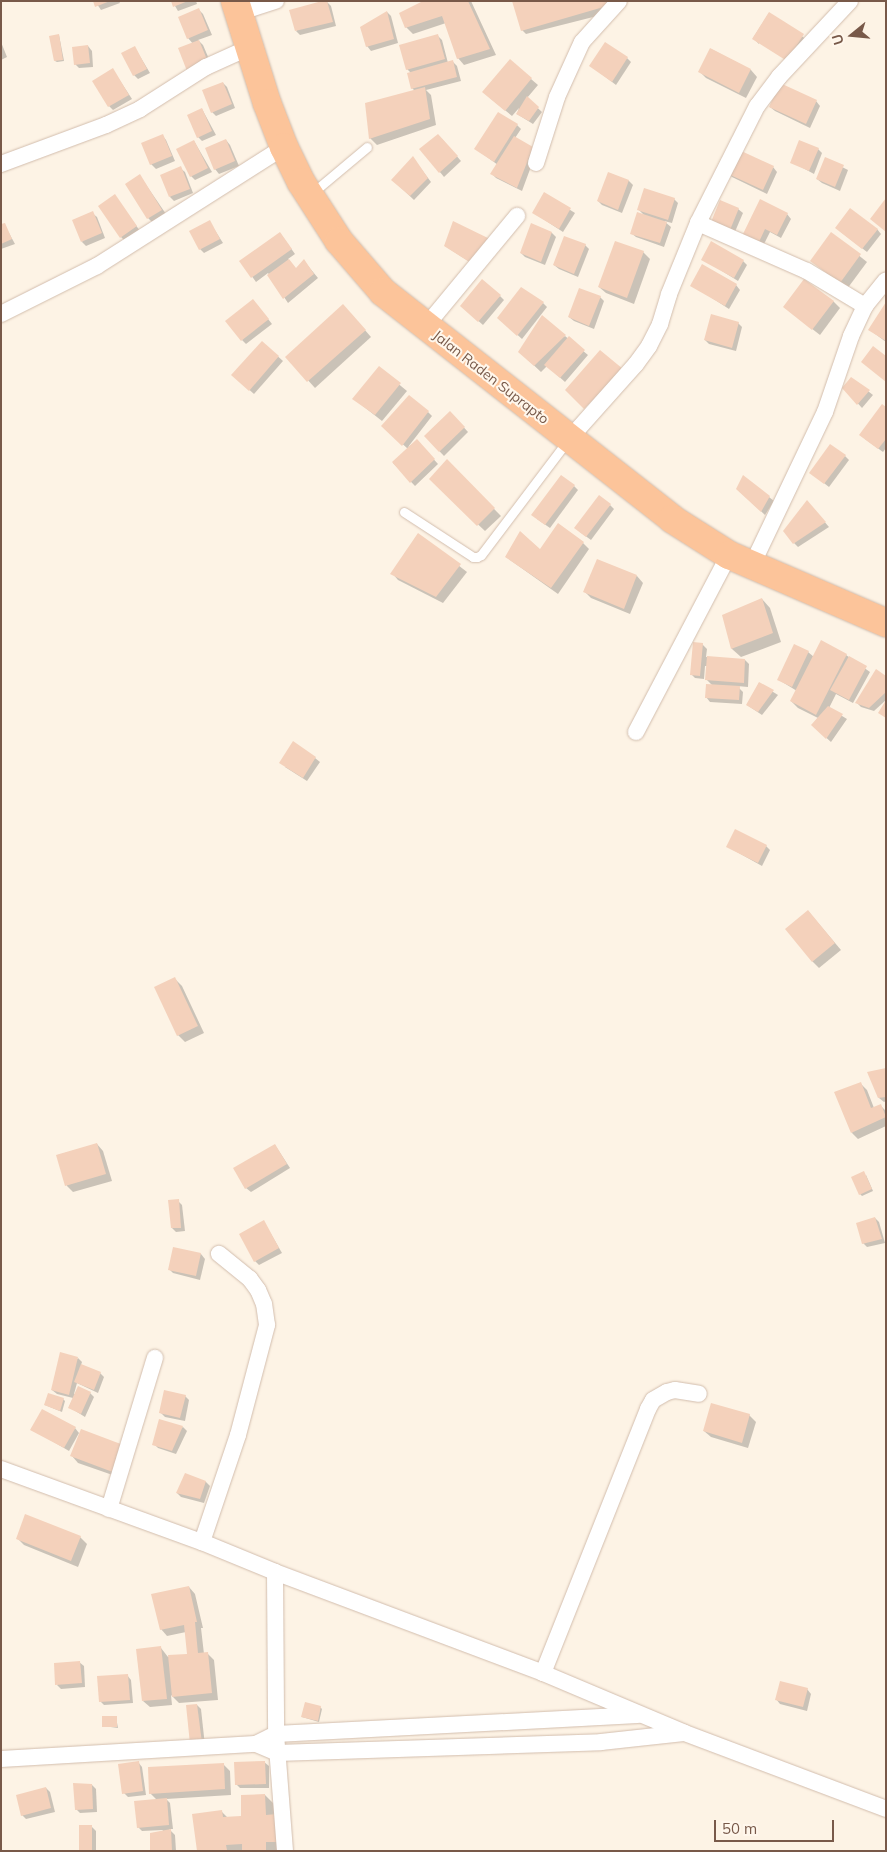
<!DOCTYPE html>
<style>
body{margin:0}
#map{position:relative;width:887px;height:1852px;overflow:hidden;background:#fdf3e5;font-family:Mulish,sans-serif}
div>[style]{position:absolute}
.shadow>*{inset:0;background:#0003}
.building>*{inset:0;background:#f4d1bb}
.roads{filter:drop-shadow(0 0 1px #d2bdad) drop-shadow(0 0 1px #d2bdad)}
.service>*{height:9px;margin:-4.5px;padding:0 4.5px;transform-origin:4.5px;border-radius:4.5px;background:#fff}
.minor>*{height:16px;margin:-8px;padding:0 8px;transform-origin:8px;border-radius:8px;background:#fff}
.trunk>*{height:28px;margin:-14px;padding:0 14px;transform-origin:14px;border-radius:14px;background:#fcc49a}
span{translate:-50% -50%;white-space:nowrap;text-align:center;line-height:1.15;-webkit-text-stroke:4px #fff7ec;paint-order:stroke}
.street-label{font-size:14px;color:#785949}
.frame{position:absolute;inset:0;border:2px solid #785949;pointer-events:none}
.north{position:absolute;left:827px;top:10px;width:50px;height:50px;-webkit-text-stroke:4px #fff7ec;paint-order:stroke;rotate:253deg;font-size:14px;font-weight:700;line-height:20px;text-align:center;color:#785949}
.north::after{content:'';display:block;margin:auto;width:18px;height:22px;background:#785949;clip-path:polygon(50% 0,100% 100%,50% 72%,0 100%)}
.scale{position:absolute;left:714px;top:1820px;width:120px;height:22px;box-sizing:border-box;border:2px solid #785949;border-top:0;padding-left:6px;font-size:15px;line-height:18px;white-space:nowrap;color:#785949;-webkit-text-stroke:4px #fff7ec;paint-order:stroke}
</style>
<div id="map">
<div class="shadow">
<div style="clip-path:polygon(95px 1px,119px 1px,120px 3px,101px 10px)"></div>
<div style="clip-path:polygon(172px 1px,196px 1px,197px 4px,178px 11px)"></div>
<div style="clip-path:polygon(326px 1px,331px 6px,336px 26px,300px 35px,296px 31px)"></div>
<div style="clip-path:polygon(426px 1px,471px 1px,496px 55px,464px 65px,458px 58px,446px 23px,413px 34px,406px 27px)"></div>
<div style="clip-path:polygon(513px 1px,610px 1px,613px 12px,526px 34px,522px 30px)"></div>
<div style="clip-path:polygon(199px 10px,203px 14px,212px 35px,198px 40px,203px 45px,212px 66px,188px 38px)"></div>
<div style="clip-path:polygon(387px 12px,391px 16px,398px 43px,371px 51px,367px 46px)"></div>
<div style="clip-path:polygon(769px 13px,810px 42px,793px 64px,759px 42px,759px 44px,753px 38px)"></div>
<div style="clip-path:polygon(59px 35px,64px 61px,57px 62px,55px 61px)"></div>
<div style="clip-path:polygon(437px 35px,442px 40px,448px 63px,453px 62px,457px 66px,461px 81px,426px 90px,431px 95px,436px 125px,377px 145px,370px 138px,415px 91px,412px 88px,411px 73px,407px 69px)"></div>
<div style="clip-path:polygon(1px 42px,7px 57px,1px 60px)"></div>
<div style="clip-path:polygon(88px 46px,92px 51px,93px 67px,79px 68px,75px 64px)"></div>
<div style="clip-path:polygon(135px 48px,150px 73px,138px 79px,134px 75px)"></div>
<div style="clip-path:polygon(711px 49px,751px 70px,757px 77px,746px 98px,706px 78px,700px 72px)"></div>
<div style="clip-path:polygon(627px 58px,631px 62px,616px 85px,591px 66px)"></div>
<div style="clip-path:polygon(510px 61px,538px 85px,527px 98px,542px 112px,533px 124px,517px 114px,519px 108px,512px 116px,490px 98px)"></div>
<div style="clip-path:polygon(113px 70px,132px 99px,113px 110px,109px 106px)"></div>
<div style="clip-path:polygon(223px 83px,227px 87px,235px 108px,216px 116px,212px 112px)"></div>
<div style="clip-path:polygon(816px 101px,820px 106px,810px 128px,775px 111px,770px 107px)"></div>
<div style="clip-path:polygon(202px 109px,216px 135px,202px 141px,198px 137px)"></div>
<div style="clip-path:polygon(517px 125px,521px 129px,515px 138px,536px 153px,522px 191px,496px 178px,492px 174px,498px 165px,476px 149px)"></div>
<div style="clip-path:polygon(162px 135px,166px 140px,175px 161px,156px 169px,151px 164px)"></div>
<div style="clip-path:polygon(442px 139px,461px 161px,444px 177px,421px 149px)"></div>
<div style="clip-path:polygon(226px 140px,230px 145px,239px 166px,219px 174px,215px 169px)"></div>
<div style="clip-path:polygon(194px 141px,212px 172px,195px 180px,191px 176px)"></div>
<div style="clip-path:polygon(818px 149px,822px 153px,814px 174px,792px 162px)"></div>
<div style="clip-path:polygon(413px 158px,431px 182px,414px 200px,397px 184px)"></div>
<div style="clip-path:polygon(826px 159px,848px 170px,840px 191px,822px 183px,817px 179px)"></div>
<div style="clip-path:polygon(773px 167px,777px 172px,767px 194px,732px 177px,727px 173px)"></div>
<div style="clip-path:polygon(180px 168px,185px 172px,193px 193px,174px 201px,170px 197px)"></div>
<div style="clip-path:polygon(609px 173px,629px 181px,633px 185px,622px 213px,602px 205px,598px 201px)"></div>
<div style="clip-path:polygon(140px 176px,166px 214px,152px 222px,148px 218px)"></div>
<div style="clip-path:polygon(545px 194px,575px 213px,563px 232px,534px 213px)"></div>
<div style="clip-path:polygon(115px 196px,140px 231px,125px 241px,121px 237px)"></div>
<div style="clip-path:polygon(674px 199px,678px 203px,672px 223px,664px 221px,671px 227px,664px 247px,636px 237px,631px 233px,645px 216px,639px 210px)"></div>
<div style="clip-path:polygon(738px 209px,743px 213px,734px 234px,716px 226px)"></div>
<div style="clip-path:polygon(92px 213px,97px 217px,105px 238px,86px 246px,82px 242px)"></div>
<div style="clip-path:polygon(787px 214px,791px 219px,781px 238px,770px 232px,762px 248px,747px 240px)"></div>
<div style="clip-path:polygon(209px 221px,223px 243px,204px 253px,200px 249px)"></div>
<div style="clip-path:polygon(4px 224px,15px 244px,1px 249px,1px 226px)"></div>
<div style="clip-path:polygon(532px 225px,552px 233px,556px 237px,545px 265px,525px 257px,521px 253px)"></div>
<div style="clip-path:polygon(877px 229px,881px 234px,867px 252px,841px 232px)"></div>
<div style="clip-path:polygon(280px 233px,295px 254px,288px 259px,296px 269px,304px 261px,318px 278px,288px 303px,268px 273px,256px 282px,241px 261px)"></div>
<div style="clip-path:polygon(832px 234px,867px 262px,847px 289px,812px 261px)"></div>
<div style="clip-path:polygon(491px 241px,476px 266px,445px 246px)"></div>
<div style="clip-path:polygon(585px 245px,589px 249px,578px 277px,559px 269px,554px 265px)"></div>
<div style="clip-path:polygon(643px 252px,650px 259px,634px 304px,606px 293px,599px 287px)"></div>
<div style="clip-path:polygon(703px 259px,743px 261px,747px 265px,738px 281px)"></div>
<div style="clip-path:polygon(692px 285px,736px 285px,740px 290px,729px 309px)"></div>
<div style="clip-path:polygon(500px 296px,504px 300px,483px 325px,466px 310px)"></div>
<div style="clip-path:polygon(600px 297px,604px 301px,594px 329px,574px 321px,569px 317px)"></div>
<div style="clip-path:polygon(833px 301px,840px 308px,820px 335px,784px 307px)"></div>
<div style="clip-path:polygon(543px 303px,547px 307px,522px 339px,499px 318px)"></div>
<div style="clip-path:polygon(886px 304px,886px 342px,870px 330px)"></div>
<div style="clip-path:polygon(257px 305px,272px 324px,246px 344px,242px 340px)"></div>
<div style="clip-path:polygon(350px 313px,371px 337px,315px 388px,287px 357px)"></div>
<div style="clip-path:polygon(738px 323px,742px 327px,736px 351px,709px 344px,705px 340px)"></div>
<div style="clip-path:polygon(565px 336px,588px 355px,565px 382px,547px 366px,541px 372px,526px 358px)"></div>
<div style="clip-path:polygon(262px 342px,283px 361px,254px 394px,237px 379px)"></div>
<div style="clip-path:polygon(379px 368px,407px 391px,382px 421px,354px 399px)"></div>
<div style="clip-path:polygon(851px 378px,873px 395px,862px 408px,844px 388px)"></div>
<div style="clip-path:polygon(886px 408px,886px 448px,883px 452px,865px 439px)"></div>
<div style="clip-path:polygon(428px 412px,432px 416px,408px 447px,417px 441px,438px 464px,415px 486px,393px 463px,408px 449px,383px 426px)"></div>
<div style="clip-path:polygon(450px 412px,468px 432px,444px 456px,425px 436px)"></div>
<div style="clip-path:polygon(845px 456px,849px 460px,829px 487px,811px 473px)"></div>
<div style="clip-path:polygon(447px 461px,501px 516px,485px 531px,430px 479px)"></div>
<div style="clip-path:polygon(574px 486px,578px 490px,550px 528px,537px 519px)"></div>
<div style="clip-path:polygon(737px 489px,769px 497px,774px 501px,765px 515px)"></div>
<div style="clip-path:polygon(610px 505px,614px 509px,591px 540px,580px 532px)"></div>
<div style="clip-path:polygon(811px 506px,829px 527px,798px 547px,794px 543px)"></div>
<div style="clip-path:polygon(418px 534px,467px 572px,443px 603px,398px 580px,392px 573px)"></div>
<div style="clip-path:polygon(583px 543px,589px 549px,558px 594px,506px 557px)"></div>
<div style="clip-path:polygon(637px 576px,643px 583px,630px 614px,591px 598px,585px 592px)"></div>
<div style="clip-path:polygon(762px 599px,770px 608px,781px 642px,741px 657px,732px 649px,723px 616px)"></div>
<div style="clip-path:polygon(702px 644px,707px 649px,706px 657px,745px 660px,749px 664px,748px 687px,737px 686px,743px 692px,742px 704px,710px 702px,706px 697px,713px 686px,706px 679px,707px 666px,705px 666px,704px 679px,695px 678px,691px 674px)"></div>
<div style="clip-path:polygon(808px 652px,814px 657px,846px 655px,870px 672px,853px 703px,836px 694px,829px 708px,847px 719px,831px 742px,812px 725px,818px 718px,798px 708px,791px 701px,797px 691px,779px 680px)"></div>
<div style="clip-path:polygon(886px 677px,886px 700px,874px 711px,861px 707px,857px 703px)"></div>
<div style="clip-path:polygon(759px 683px,778px 695px,762px 715px,747px 705px)"></div>
<div style="clip-path:polygon(315px 758px,320px 762px,307px 781px,285px 767px)"></div>
<div style="clip-path:polygon(766px 846px,770px 850px,762px 866px,728px 847px)"></div>
<div style="clip-path:polygon(808px 911px,841px 950px,819px 968px,812px 961px)"></div>
<div style="clip-path:polygon(175px 979px,182px 986px,204px 1033px,185px 1042px,178px 1035px)"></div>
<div style="clip-path:polygon(886px 1070px,886px 1101px,884px 1102px,879px 1098px)"></div>
<div style="clip-path:polygon(860px 1083px,867px 1090px,874px 1108px,881px 1106px,886px 1111px,886px 1126px,858px 1139px,852px 1133px)"></div>
<div style="clip-path:polygon(97px 1144px,103px 1151px,112px 1181px,73px 1192px,67px 1186px,58px 1155px)"></div>
<div style="clip-path:polygon(275px 1145px,290px 1168px,251px 1192px,246px 1188px)"></div>
<div style="clip-path:polygon(866px 1175px,873px 1191px,862px 1196px,860px 1194px)"></div>
<div style="clip-path:polygon(178px 1201px,182px 1205px,185px 1231px,176px 1232px,172px 1228px)"></div>
<div style="clip-path:polygon(875px 1218px,879px 1222px,885px 1243px,867px 1247px,863px 1243px)"></div>
<div style="clip-path:polygon(264px 1222px,282px 1253px,259px 1265px,255px 1261px)"></div>
<div style="clip-path:polygon(174px 1248px,201px 1254px,205px 1259px,200px 1280px,173px 1273px,169px 1269px)"></div>
<div style="clip-path:polygon(78px 1358px,82px 1362px,81px 1365px,100px 1373px,104px 1377px,98px 1393px,77px 1383px,74px 1394px,90px 1393px,94px 1397px,85px 1417px,69px 1407px,73px 1398px,57px 1394px,52px 1390px)"></div>
<div style="clip-path:polygon(185px 1396px,189px 1400px,185px 1421px,165px 1417px,161px 1413px)"></div>
<div style="clip-path:polygon(63px 1399px,65px 1401px,62px 1412px,45px 1405px)"></div>
<div style="clip-path:polygon(749px 1415px,756px 1422px,748px 1448px,711px 1437px,704px 1431px)"></div>
<div style="clip-path:polygon(183px 1427px,187px 1431px,176px 1454px,158px 1448px,154px 1444px)"></div>
<div style="clip-path:polygon(75px 1428px,79px 1433px,69px 1451px,32px 1429px)"></div>
<div style="clip-path:polygon(82px 1430px,124px 1479px,78px 1463px,72px 1456px)"></div>
<div style="clip-path:polygon(186px 1475px,206px 1482px,210px 1486px,204px 1503px,181px 1497px,177px 1493px)"></div>
<div style="clip-path:polygon(80px 1537px,87px 1544px,78px 1567px,24px 1545px,17px 1538px)"></div>
<div style="clip-path:polygon(189px 1587px,195px 1594px,203px 1628px,201px 1628px,204px 1654px,207px 1653px,214px 1660px,218px 1700px,179px 1703px,171px 1695px,172px 1705px,150px 1707px,143px 1701px,161px 1648px,168px 1657px,188px 1655px,186px 1632px,167px 1636px,161px 1629px)"></div>
<div style="clip-path:polygon(79px 1662px,84px 1666px,85px 1687px,61px 1689px,57px 1685px)"></div>
<div style="clip-path:polygon(127px 1675px,131px 1680px,133px 1703px,104px 1705px,100px 1701px)"></div>
<div style="clip-path:polygon(807px 1689px,811px 1694px,807px 1711px,780px 1704px,776px 1699px)"></div>
<div style="clip-path:polygon(197px 1705px,201px 1709px,205px 1746px,191px 1743px)"></div>
<div style="clip-path:polygon(320px 1707px,322px 1709px,319px 1722px,302px 1717px)"></div>
<div style="clip-path:polygon(116px 1717px,118px 1728px,103px 1726px)"></div>
<div style="clip-path:polygon(138px 1762px,142px 1767px,146px 1795px,128px 1797px,124px 1793px)"></div>
<div style="clip-path:polygon(264px 1762px,269px 1766px,269px 1788px,240px 1788px,236px 1784px)"></div>
<div style="clip-path:polygon(223px 1764px,230px 1771px,231px 1795px,166px 1799px,170px 1803px,173px 1829px,169px 1829px,175px 1835px,176px 1851px,152px 1851px,163px 1830px,142px 1831px,138px 1827px,157px 1800px,150px 1793px)"></div>
<div style="clip-path:polygon(92px 1785px,96px 1789px,97px 1812px,80px 1813px,76px 1809px)"></div>
<div style="clip-path:polygon(46px 1788px,50px 1792px,55px 1812px,26px 1819px,22px 1815px)"></div>
<div style="clip-path:polygon(265px 1795px,274px 1804px,274px 1815px,287px 1850px,198px 1851px,222px 1812px,228px 1818px,242px 1817px)"></div>
<div style="clip-path:polygon(92px 1827px,96px 1831px,96px 1851px,80px 1851px)"></div>
</div>
<div class="building">
<div style="clip-path:polygon(93px 1px,110px 1px,95px 7px)"></div>
<div style="clip-path:polygon(171px 1px,188px 1px,173px 7px)"></div>
<div style="clip-path:polygon(322px 1px,327px 1px,333px 22px,295px 31px,289px 10px)"></div>
<div style="clip-path:polygon(423px 1px,468px 1px,490px 49px,457px 59px,442px 16px,405px 28px,399px 13px)"></div>
<div style="clip-path:polygon(512px 1px,606px 1px,607px 6px,521px 31px)"></div>
<div style="clip-path:polygon(199px 8px,208px 30px,187px 39px,178px 17px)"></div>
<div style="clip-path:polygon(387px 11px,394px 39px,366px 47px,360px 27px)"></div>
<div style="clip-path:polygon(769px 12px,804px 34px,787px 61px,752px 39px)"></div>
<div style="clip-path:polygon(59px 34px,63px 60px,54px 61px,49px 36px)"></div>
<div style="clip-path:polygon(438px 34px,445px 59px,406px 70px,399px 45px)"></div>
<div style="clip-path:polygon(199px 40px,208px 62px,187px 71px,178px 48px)"></div>
<div style="clip-path:polygon(605px 42px,628px 57px,612px 82px,589px 66px)"></div>
<div style="clip-path:polygon(88px 45px,90px 63px,74px 65px,72px 47px)"></div>
<div style="clip-path:polygon(135px 46px,147px 69px,133px 76px,121px 53px)"></div>
<div style="clip-path:polygon(710px 48px,751px 69px,739px 93px,698px 72px)"></div>
<div style="clip-path:polygon(510px 59px,532px 78px,505px 111px,482px 92px)"></div>
<div style="clip-path:polygon(453px 60px,457px 77px,411px 89px,407px 73px)"></div>
<div style="clip-path:polygon(113px 68px,129px 95px,108px 107px,92px 81px)"></div>
<div style="clip-path:polygon(223px 82px,232px 104px,211px 113px,202px 90px)"></div>
<div style="clip-path:polygon(780px 83px,817px 100px,806px 124px,769px 107px)"></div>
<div style="clip-path:polygon(425px 87px,430px 119px,369px 139px,365px 103px)"></div>
<div style="clip-path:polygon(527px 96px,539px 107px,529px 121px,516px 114px)"></div>
<div style="clip-path:polygon(202px 108px,212px 131px,197px 138px,187px 115px)"></div>
<div style="clip-path:polygon(498px 112px,518px 124px,494px 162px,474px 149px)"></div>
<div style="clip-path:polygon(163px 134px,172px 156px,150px 165px,141px 143px)"></div>
<div style="clip-path:polygon(438px 134px,458px 156px,439px 173px,419px 149px)"></div>
<div style="clip-path:polygon(514px 136px,533px 147px,517px 188px,490px 174px)"></div>
<div style="clip-path:polygon(226px 139px,235px 161px,214px 170px,205px 148px)"></div>
<div style="clip-path:polygon(194px 140px,208px 168px,190px 177px,176px 149px)"></div>
<div style="clip-path:polygon(799px 140px,819px 148px,809px 171px,790px 163px)"></div>
<div style="clip-path:polygon(737px 149px,774px 166px,763px 190px,726px 173px)"></div>
<div style="clip-path:polygon(413px 156px,428px 178px,410px 196px,391px 180px)"></div>
<div style="clip-path:polygon(825px 157px,844px 165px,835px 187px,816px 179px)"></div>
<div style="clip-path:polygon(181px 166px,190px 189px,169px 197px,160px 175px)"></div>
<div style="clip-path:polygon(608px 172px,629px 180px,618px 210px,597px 201px)"></div>
<div style="clip-path:polygon(140px 174px,162px 210px,147px 219px,125px 184px)"></div>
<div style="clip-path:polygon(644px 188px,675px 198px,668px 220px,637px 210px)"></div>
<div style="clip-path:polygon(544px 192px,571px 208px,559px 229px,532px 213px)"></div>
<div style="clip-path:polygon(115px 194px,137px 226px,120px 238px,98px 206px)"></div>
<div style="clip-path:polygon(886px 198px,886px 232px,870px 219px)"></div>
<div style="clip-path:polygon(760px 199px,788px 213px,777px 235px,765px 229px,758px 244px,742px 236px)"></div>
<div style="clip-path:polygon(720px 200px,739px 208px,730px 230px,711px 222px)"></div>
<div style="clip-path:polygon(850px 208px,878px 229px,862px 249px,835px 228px)"></div>
<div style="clip-path:polygon(93px 211px,102px 233px,81px 242px,72px 220px)"></div>
<div style="clip-path:polygon(637px 212px,667px 222px,660px 243px,630px 234px)"></div>
<div style="clip-path:polygon(210px 220px,220px 239px,199px 250px,189px 231px)"></div>
<div style="clip-path:polygon(453px 221px,492px 240px,471px 263px,444px 246px)"></div>
<div style="clip-path:polygon(5px 223px,12px 239px,1px 244px,1px 224px)"></div>
<div style="clip-path:polygon(531px 223px,552px 232px,541px 262px,520px 253px)"></div>
<div style="clip-path:polygon(280px 232px,292px 249px,251px 278px,239px 261px)"></div>
<div style="clip-path:polygon(831px 232px,861px 254px,840px 283px,810px 261px)"></div>
<div style="clip-path:polygon(564px 236px,586px 244px,574px 274px,553px 265px)"></div>
<div style="clip-path:polygon(615px 241px,644px 251px,627px 298px,598px 287px)"></div>
<div style="clip-path:polygon(711px 241px,744px 260px,734px 278px,701px 260px)"></div>
<div style="clip-path:polygon(289px 259px,296px 268px,304px 259px,314px 274px,283px 299px,267px 275px)"></div>
<div style="clip-path:polygon(702px 264px,737px 284px,725px 306px,690px 286px)"></div>
<div style="clip-path:polygon(482px 279px,501px 295px,478px 322px,460px 306px)"></div>
<div style="clip-path:polygon(804px 279px,834px 301px,812px 330px,783px 307px)"></div>
<div style="clip-path:polygon(521px 287px,544px 302px,517px 336px,497px 318px)"></div>
<div style="clip-path:polygon(579px 288px,601px 296px,589px 326px,568px 317px)"></div>
<div style="clip-path:polygon(253px 299px,269px 319px,241px 341px,225px 321px)"></div>
<div style="clip-path:polygon(886px 302px,886px 341px,868px 330px)"></div>
<div style="clip-path:polygon(343px 304px,366px 330px,307px 382px,285px 357px)"></div>
<div style="clip-path:polygon(711px 314px,739px 322px,732px 348px,704px 340px)"></div>
<div style="clip-path:polygon(542px 315px,566px 335px,534px 366px,518px 352px)"></div>
<div style="clip-path:polygon(569px 336px,585px 350px,560px 378px,544px 365px)"></div>
<div style="clip-path:polygon(262px 341px,279px 356px,249px 391px,231px 375px)"></div>
<div style="clip-path:polygon(873px 346px,886px 356px,886px 382px,861px 362px)"></div>
<div style="clip-path:polygon(600px 350px,623px 369px,584px 409px,565px 390px)"></div>
<div style="clip-path:polygon(379px 366px,401px 383px,375px 415px,352px 399px)"></div>
<div style="clip-path:polygon(851px 377px,870px 390px,857px 405px,842px 388px)"></div>
<div style="clip-path:polygon(409px 395px,429px 411px,402px 446px,381px 426px)"></div>
<div style="clip-path:polygon(882px 404px,886px 407px,886px 439px,878px 449px,859px 435px)"></div>
<div style="clip-path:polygon(450px 411px,465px 427px,439px 452px,424px 436px)"></div>
<div style="clip-path:polygon(417px 439px,435px 459px,410px 483px,392px 462px)"></div>
<div style="clip-path:polygon(830px 444px,846px 455px,824px 484px,809px 473px)"></div>
<div style="clip-path:polygon(447px 459px,495px 508px,477px 526px,429px 479px)"></div>
<div style="clip-path:polygon(561px 475px,575px 485px,545px 525px,531px 515px)"></div>
<div style="clip-path:polygon(743px 475px,770px 496px,761px 512px,736px 489px)"></div>
<div style="clip-path:polygon(599px 495px,611px 504px,586px 537px,574px 528px)"></div>
<div style="clip-path:polygon(807px 500px,826px 522px,793px 544px,783px 531px)"></div>
<div style="clip-path:polygon(558px 523px,584px 542px,551px 588px,505px 557px,520px 531px,540px 549px)"></div>
<div style="clip-path:polygon(418px 533px,461px 564px,436px 597px,390px 574px)"></div>
<div style="clip-path:polygon(597px 559px,637px 575px,624px 609px,583px 592px)"></div>
<div style="clip-path:polygon(762px 598px,773px 633px,731px 649px,722px 615px)"></div>
<div style="clip-path:polygon(821px 640px,847px 654px,816px 715px,790px 701px)"></div>
<div style="clip-path:polygon(693px 642px,703px 643px,700px 676px,690px 675px)"></div>
<div style="clip-path:polygon(794px 644px,809px 651px,792px 687px,777px 680px)"></div>
<div style="clip-path:polygon(707px 656px,745px 659px,744px 683px,705px 680px)"></div>
<div style="clip-path:polygon(849px 656px,867px 666px,849px 700px,830px 690px)"></div>
<div style="clip-path:polygon(876px 669px,886px 676px,886px 692px,869px 708px,855px 703px)"></div>
<div style="clip-path:polygon(759px 682px,774px 690px,758px 712px,746px 705px)"></div>
<div style="clip-path:polygon(706px 684px,740px 686px,739px 700px,705px 698px)"></div>
<div style="clip-path:polygon(886px 700px,886px 718px,878px 713px)"></div>
<div style="clip-path:polygon(828px 706px,843px 714px,826px 739px,811px 725px)"></div>
<div style="clip-path:polygon(293px 741px,316px 757px,303px 778px,279px 763px)"></div>
<div style="clip-path:polygon(735px 829px,767px 845px,758px 863px,726px 847px)"></div>
<div style="clip-path:polygon(808px 910px,835px 943px,812px 962px,785px 929px)"></div>
<div style="clip-path:polygon(175px 977px,198px 1026px,177px 1036px,154px 987px)"></div>
<div style="clip-path:polygon(886px 1068px,886px 1097px,878px 1098px,867px 1072px)"></div>
<div style="clip-path:polygon(861px 1082px,871px 1108px,881px 1104px,886px 1117px,851px 1133px,834px 1092px)"></div>
<div style="clip-path:polygon(97px 1143px,106px 1174px,65px 1186px,56px 1155px)"></div>
<div style="clip-path:polygon(275px 1144px,287px 1164px,245px 1189px,233px 1168px)"></div>
<div style="clip-path:polygon(864px 1171px,872px 1189px,859px 1195px,851px 1177px)"></div>
<div style="clip-path:polygon(179px 1199px,181px 1228px,171px 1228px,168px 1200px)"></div>
<div style="clip-path:polygon(875px 1217px,882px 1239px,862px 1244px,856px 1223px)"></div>
<div style="clip-path:polygon(264px 1220px,279px 1248px,254px 1262px,239px 1234px)"></div>
<div style="clip-path:polygon(173px 1247px,201px 1253px,196px 1276px,168px 1270px)"></div>
<div style="clip-path:polygon(60px 1352px,78px 1357px,69px 1395px,51px 1390px)"></div>
<div style="clip-path:polygon(81px 1364px,101px 1372px,94px 1390px,74px 1382px)"></div>
<div style="clip-path:polygon(78px 1386px,91px 1392px,81px 1414px,68px 1408px)"></div>
<div style="clip-path:polygon(164px 1390px,186px 1395px,180px 1418px,159px 1413px)"></div>
<div style="clip-path:polygon(48px 1393px,64px 1398px,60px 1411px,44px 1405px)"></div>
<div style="clip-path:polygon(711px 1403px,750px 1414px,742px 1443px,703px 1431px)"></div>
<div style="clip-path:polygon(42px 1409px,76px 1427px,64px 1448px,30px 1430px)"></div>
<div style="clip-path:polygon(159px 1419px,183px 1426px,172px 1451px,152px 1445px)"></div>
<div style="clip-path:polygon(81px 1429px,126px 1446px,118px 1474px,70px 1456px)"></div>
<div style="clip-path:polygon(185px 1473px,206px 1481px,200px 1499px,176px 1493px)"></div>
<div style="clip-path:polygon(25px 1514px,81px 1536px,71px 1561px,16px 1539px)"></div>
<div style="clip-path:polygon(189px 1586px,197px 1622px,195px 1622px,198px 1653px,208px 1652px,212px 1693px,172px 1697px,168px 1655px,187px 1654px,184px 1625px,160px 1630px,151px 1594px)"></div>
<div style="clip-path:polygon(161px 1646px,167px 1699px,142px 1701px,136px 1649px)"></div>
<div style="clip-path:polygon(80px 1661px,82px 1683px,55px 1685px,54px 1663px)"></div>
<div style="clip-path:polygon(128px 1674px,130px 1700px,99px 1702px,97px 1676px)"></div>
<div style="clip-path:polygon(780px 1681px,808px 1688px,803px 1707px,775px 1700px)"></div>
<div style="clip-path:polygon(305px 1702px,321px 1706px,318px 1721px,301px 1717px)"></div>
<div style="clip-path:polygon(197px 1704px,202px 1743px,190px 1744px,186px 1705px)"></div>
<div style="clip-path:polygon(102px 1716px,117px 1716px,117px 1727px,102px 1727px)"></div>
<div style="clip-path:polygon(139px 1761px,143px 1791px,122px 1794px,118px 1764px)"></div>
<div style="clip-path:polygon(265px 1761px,266px 1784px,235px 1785px,234px 1762px)"></div>
<div style="clip-path:polygon(224px 1763px,225px 1789px,149px 1794px,148px 1767px)"></div>
<div style="clip-path:polygon(73px 1783px,92px 1784px,93px 1809px,75px 1810px)"></div>
<div style="clip-path:polygon(46px 1787px,51px 1808px,21px 1816px,16px 1795px)"></div>
<div style="clip-path:polygon(265px 1794px,266px 1815px,277px 1814px,278px 1842px,266px 1842px,266px 1851px,242px 1851px,242px 1844px,226px 1845px,227px 1850px,197px 1851px,192px 1814px,222px 1810px,223px 1817px,241px 1816px,241px 1795px)"></div>
<div style="clip-path:polygon(167px 1798px,169px 1825px,137px 1828px,134px 1801px)"></div>
<div style="clip-path:polygon(79px 1825px,92px 1825px,92px 1851px,79px 1851px)"></div>
<div style="clip-path:polygon(171px 1829px,172px 1851px,150px 1851px,150px 1833px)"></div>
</div>
<div class="roads">
<div class="service">
<div style="left:311px;top:194px;width:73px;rotate:-40deg"></div>
<div style="left:404px;top:512px;width:82px;rotate:33.1deg"></div>
<div style="left:473px;top:557px;width:4px"></div>
<div style="left:477px;top:557px;width:4px;rotate:-27deg"></div>
<div style="left:481px;top:555px;width:144px;rotate:-52.9deg"></div>
</div>
<div class="minor">
<div style="left:850px;top:1px;width:104px;rotate:133.1deg"></div>
<div style="left:779px;top:77px;width:36px;rotate:127deg"></div>
<div style="left:757px;top:106px;width:131px;rotate:116.8deg"></div>
<div style="left:698px;top:223px;width:119px;rotate:23.8deg"></div>
<div style="left:807px;top:271px;width:68px;rotate:31.1deg"></div>
<div style="left:238px;top:13px;width:40px;rotate:-18deg"></div>
<div style="left:536px;top:163px;width:69px;rotate:-72.3deg"></div>
<div style="left:557px;top:97px;width:60px;rotate:-65.6deg"></div>
<div style="left:582px;top:42px;width:55px;rotate:-47.9deg"></div>
<div style="left:1px;top:164px;width:112px;rotate:-20.4deg"></div>
<div style="left:106px;top:125px;width:38px;rotate:-25deg"></div>
<div style="left:140px;top:109px;width:78px;rotate:-32.5deg"></div>
<div style="left:206px;top:67px;width:46px;rotate:-24.3deg"></div>
<div style="left:1px;top:314px;width:107px;rotate:-26.6deg"></div>
<div style="left:97px;top:266px;width:222px;rotate:-32.5deg"></div>
<div style="left:426px;top:326px;width:143px;rotate:-50.4deg"></div>
<div style="left:570px;top:438px;width:99px;rotate:-48.3deg"></div>
<div style="left:636px;top:364px;width:22px;rotate:-54deg"></div>
<div style="left:649px;top:346px;width:25px;rotate:-63deg"></div>
<div style="left:660px;top:324px;width:31px;rotate:-73deg"></div>
<div style="left:669px;top:294px;width:77px;rotate:-67.8deg"></div>
<div style="left:752px;top:565px;width:170px;rotate:-64.5deg"></div>
<div style="left:825px;top:412px;width:80px;rotate:-71.1deg"></div>
<div style="left:851px;top:336px;width:33px;rotate:-65deg"></div>
<div style="left:865px;top:306px;width:33px;rotate:-51deg"></div>
<div style="left:636px;top:732px;width:200px;rotate:-62.3deg"></div>
<div style="left:1px;top:1469px;width:214px;rotate:20deg"></div>
<div style="left:202px;top:1542px;width:79px;rotate:22.3deg"></div>
<div style="left:275px;top:1572px;width:286px;rotate:20.6deg"></div>
<div style="left:543px;top:1673px;width:154px;rotate:22.9deg"></div>
<div style="left:685px;top:1733px;width:215px;rotate:20.7deg"></div>
<div style="left:109px;top:1509px;width:158px;rotate:-73.1deg"></div>
<div style="left:202px;top:1542px;width:113px;rotate:-71.4deg"></div>
<div style="left:238px;top:1435px;width:114px;rotate:-75.2deg"></div>
<div style="left:267px;top:1325px;width:21px;rotate:-98deg"></div>
<div style="left:264px;top:1304px;width:15px;rotate:-113deg"></div>
<div style="left:258px;top:1290px;width:14px;rotate:-126deg"></div>
<div style="left:250px;top:1279px;width:40px;rotate:-141deg"></div>
<div style="left:275px;top:1572px;width:162px;rotate:89.6deg"></div>
<div style="left:276px;top:1734px;width:117px;rotate:85.6deg"></div>
<div style="left:543px;top:1673px;width:284px;rotate:-68.3deg"></div>
<div style="left:648px;top:1409px;width:10px;rotate:-61deg"></div>
<div style="left:653px;top:1400px;width:16px;rotate:-30deg"></div>
<div style="left:667px;top:1392px;width:8px;rotate:-14deg"></div>
<div style="left:675px;top:1390px;width:24px;rotate:9deg"></div>
<div style="left:256px;top:1744px;width:23px;rotate:23deg"></div>
<div style="left:277px;top:1753px;width:324px;rotate:-1.9deg"></div>
<div style="left:601px;top:1742px;width:83px;rotate:-6.2deg"></div>
<div style="left:1px;top:1759px;width:255px;rotate:-3.4deg"></div>
<div style="left:256px;top:1744px;width:22px;rotate:-27deg"></div>
<div style="left:276px;top:1734px;width:362px;rotate:-3deg"></div>
</div>
<div class="trunk">
<div style="left:235px;top:1px;width:107px;rotate:72.6deg"></div>
<div style="left:267px;top:103px;width:47px;rotate:68.9deg"></div>
<div style="left:284px;top:147px;width:39px;rotate:64deg"></div>
<div style="left:301px;top:182px;width:70px;rotate:57.2deg"></div>
<div style="left:339px;top:241px;width:67px;rotate:49.2deg"></div>
<div style="left:383px;top:292px;width:367px;rotate:38.1deg"></div>
<div style="left:672px;top:519px;width:67px;rotate:32.3deg"></div>
<div style="left:729px;top:555px;width:171px;rotate:23.4deg"></div>
</div>
</div>
<div class="street-label">
<span style="left:491px;top:377px;rotate:38deg">Jalan Raden Suprapto</span>
</div>
<div class="frame"></div>
<div class="north">U</div>
<div class="scale">50 m</div>
</div>
